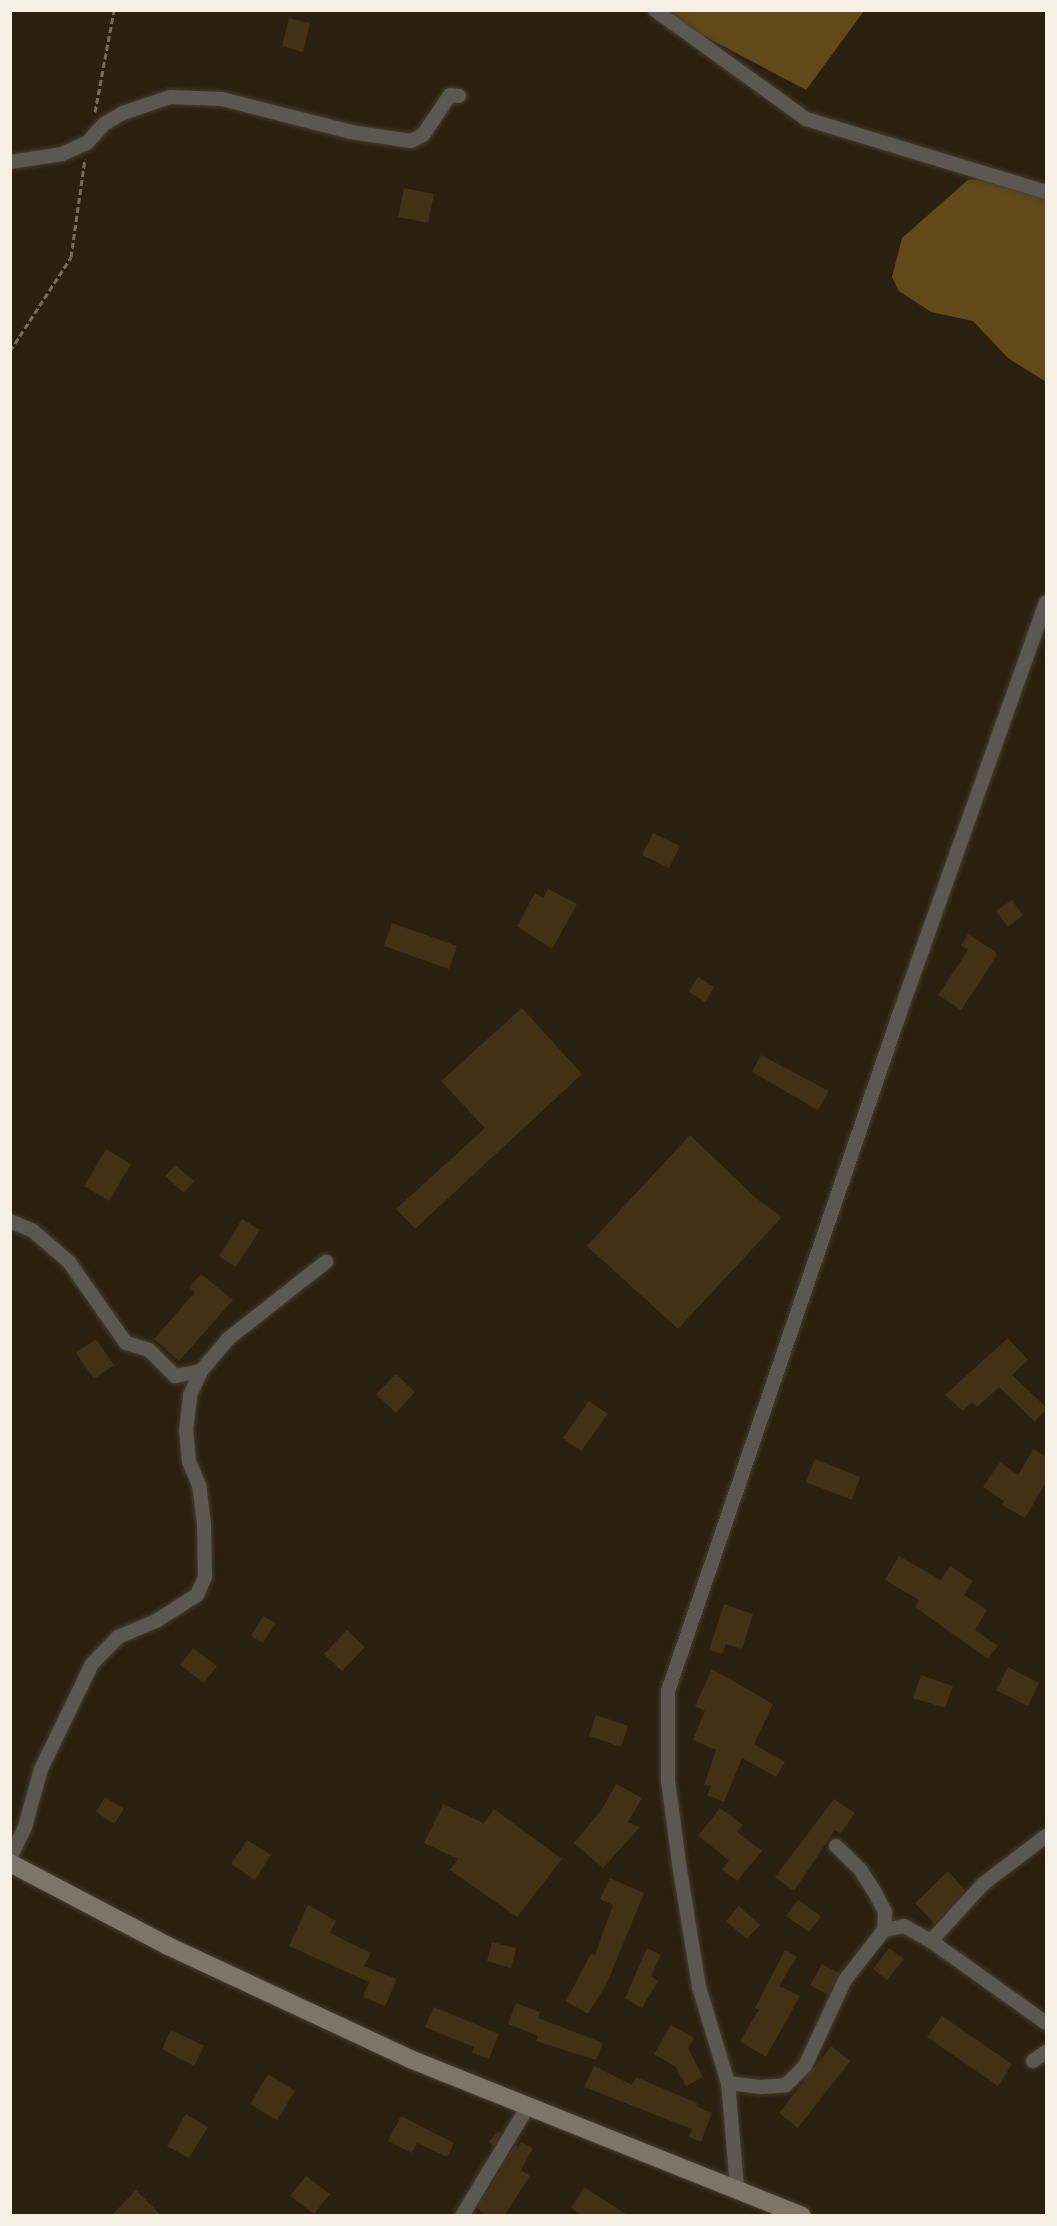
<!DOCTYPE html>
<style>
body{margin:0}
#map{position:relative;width:1057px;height:2226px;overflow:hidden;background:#2a2010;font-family:"DM Sans",sans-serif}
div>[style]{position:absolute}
.forest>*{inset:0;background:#62491a}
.building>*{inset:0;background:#413115}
.path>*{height:3px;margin-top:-1.5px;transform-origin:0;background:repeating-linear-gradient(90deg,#756c5e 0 6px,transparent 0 9px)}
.roads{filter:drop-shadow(0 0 2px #463d2e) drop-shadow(0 0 2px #463d2e)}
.minor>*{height:14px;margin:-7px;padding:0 7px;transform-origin:7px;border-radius:7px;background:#5c574f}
.secondary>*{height:18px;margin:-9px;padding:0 9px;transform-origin:9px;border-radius:9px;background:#7d7568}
span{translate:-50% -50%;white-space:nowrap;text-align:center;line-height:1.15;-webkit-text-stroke:6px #2a2010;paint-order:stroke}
.frame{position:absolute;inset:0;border:12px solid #f5efe4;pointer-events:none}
</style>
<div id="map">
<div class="forest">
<div style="clip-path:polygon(668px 11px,864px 11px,806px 90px,700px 34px)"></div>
<div style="clip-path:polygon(982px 179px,1046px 197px,1046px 382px,1008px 358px,973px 321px,931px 312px,899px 291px,892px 277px,902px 238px,968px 180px)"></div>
</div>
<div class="building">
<div style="clip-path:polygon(289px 18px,310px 23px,303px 52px,282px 46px)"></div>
<div style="clip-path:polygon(404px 188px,434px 194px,428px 223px,398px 217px)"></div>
<div style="clip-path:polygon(653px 833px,680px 846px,669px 868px,642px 855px)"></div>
<div style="clip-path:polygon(548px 889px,577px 904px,552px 949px,517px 926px,535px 893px,543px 898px)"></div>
<div style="clip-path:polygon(1012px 900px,1023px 915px,1008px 927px,996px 911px)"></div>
<div style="clip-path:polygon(392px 923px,457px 946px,449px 969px,384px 946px)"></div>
<div style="clip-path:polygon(968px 934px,996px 952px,996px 957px,961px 1010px,938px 995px,968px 950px,961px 945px)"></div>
<div style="clip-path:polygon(698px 977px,714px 987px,705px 1002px,689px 992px)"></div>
<div style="clip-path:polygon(522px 1008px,582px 1074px,415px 1229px,396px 1209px,485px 1128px,441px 1081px)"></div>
<div style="clip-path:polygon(761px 1055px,829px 1091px,818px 1110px,752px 1072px)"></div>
<div style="clip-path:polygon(690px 1135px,757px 1199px,782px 1217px,678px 1329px,587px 1246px)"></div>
<div style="clip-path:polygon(106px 1149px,131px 1164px,109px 1201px,84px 1186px)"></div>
<div style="clip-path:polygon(175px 1165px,194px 1181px,184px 1193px,165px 1176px)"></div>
<div style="clip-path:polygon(242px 1219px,260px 1230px,236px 1267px,219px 1256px)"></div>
<div style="clip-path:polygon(201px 1274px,233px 1300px,179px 1361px,154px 1339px,195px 1292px,189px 1287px)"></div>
<div style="clip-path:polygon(1008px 1338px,1028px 1360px,1012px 1375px,1047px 1408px,1035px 1422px,999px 1387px,977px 1407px,972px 1402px,963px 1411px,945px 1395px)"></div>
<div style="clip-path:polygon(96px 1339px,114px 1365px,94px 1379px,76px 1353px)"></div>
<div style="clip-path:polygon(396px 1374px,415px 1392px,396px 1413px,376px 1394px)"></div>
<div style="clip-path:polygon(589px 1401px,608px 1414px,581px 1451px,563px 1438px)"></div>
<div style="clip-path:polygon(1033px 1449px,1047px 1457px,1047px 1481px,1025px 1518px,1002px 1505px,1004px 1501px,983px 1487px,1000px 1462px,1018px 1475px)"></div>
<div style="clip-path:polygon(815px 1459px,860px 1477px,852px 1500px,806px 1482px)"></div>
<div style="clip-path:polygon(899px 1556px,941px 1580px,950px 1566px,973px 1581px,964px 1595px,987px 1610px,975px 1630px,998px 1646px,988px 1659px,915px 1607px,919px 1600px,885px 1580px)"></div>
<div style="clip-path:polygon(724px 1604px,753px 1614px,742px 1649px,726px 1644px,722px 1654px,709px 1650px)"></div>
<div style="clip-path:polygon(263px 1616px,276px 1623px,263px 1643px,251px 1636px)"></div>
<div style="clip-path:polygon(347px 1630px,365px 1647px,342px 1671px,324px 1654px)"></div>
<div style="clip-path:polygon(193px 1648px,217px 1666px,204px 1683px,180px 1665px)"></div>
<div style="clip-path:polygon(1008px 1667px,1039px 1683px,1028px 1706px,996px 1690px)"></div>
<div style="clip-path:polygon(712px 1669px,773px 1704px,754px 1744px,785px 1762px,776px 1777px,742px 1758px,724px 1802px,707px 1795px,711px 1786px,704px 1785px,716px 1750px,693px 1740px,705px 1711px,695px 1706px)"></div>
<div style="clip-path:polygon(921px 1675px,953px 1686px,945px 1708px,913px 1698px)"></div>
<div style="clip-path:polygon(596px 1715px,628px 1726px,621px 1747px,589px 1736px)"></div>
<div style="clip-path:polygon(616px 1784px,642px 1798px,628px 1822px,640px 1827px,603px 1868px,574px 1843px,602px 1809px)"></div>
<div style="clip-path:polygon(105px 1797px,124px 1809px,114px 1824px,96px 1812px)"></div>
<div style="clip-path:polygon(834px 1799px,855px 1813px,840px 1834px,835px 1830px,794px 1891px,775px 1877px)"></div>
<div style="clip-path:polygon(443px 1804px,484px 1823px,494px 1809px,562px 1859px,517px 1917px,450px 1870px,458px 1859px,424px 1843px)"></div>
<div style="clip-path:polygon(720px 1808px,743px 1825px,737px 1832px,762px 1851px,737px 1881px,722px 1869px,729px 1860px,698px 1836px)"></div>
<div style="clip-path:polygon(247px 1840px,271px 1855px,255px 1880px,231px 1864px)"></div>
<div style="clip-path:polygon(948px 1871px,965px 1890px,935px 1924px,915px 1903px)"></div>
<div style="clip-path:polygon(610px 1878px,644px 1893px,607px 1983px,588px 2014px,566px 2001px,591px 1954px,595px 1955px,613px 1905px,600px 1899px)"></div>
<div style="clip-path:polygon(798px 1900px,821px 1916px,809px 1932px,786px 1916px)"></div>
<div style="clip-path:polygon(308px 1905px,336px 1921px,330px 1933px,371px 1953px,364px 1966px,397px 1979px,385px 2006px,363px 1997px,369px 1982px,289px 1946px)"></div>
<div style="clip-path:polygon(739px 1906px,760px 1925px,747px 1939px,726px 1921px)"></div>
<div style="clip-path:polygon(492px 1942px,516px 1948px,511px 1968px,487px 1961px)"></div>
<div style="clip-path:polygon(647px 1948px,661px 1955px,651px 1976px,658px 1981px,642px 2008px,625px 1998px)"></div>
<div style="clip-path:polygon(889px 1948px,904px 1959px,887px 1980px,873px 1969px)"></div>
<div style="clip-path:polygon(785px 1950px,797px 1957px,779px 1986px,800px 1996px,766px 2057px,740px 2041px,759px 2010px,755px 2008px)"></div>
<div style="clip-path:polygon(822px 1964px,839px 1973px,828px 1995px,810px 1985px)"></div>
<div style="clip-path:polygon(516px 2003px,540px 2012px,538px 2018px,603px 2043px,596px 2060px,536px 2041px,538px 2036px,508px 2024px)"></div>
<div style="clip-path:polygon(434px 2007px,499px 2034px,489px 2059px,472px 2053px,474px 2047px,425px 2027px)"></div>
<div style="clip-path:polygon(942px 2016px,1012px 2064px,998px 2086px,927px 2037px)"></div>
<div style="clip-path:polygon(671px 2025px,694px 2038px,688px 2048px,703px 2077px,686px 2086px,676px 2067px,654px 2054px)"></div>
<div style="clip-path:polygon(171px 2030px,204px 2046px,194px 2066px,162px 2049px)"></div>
<div style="clip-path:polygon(831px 2046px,850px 2061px,798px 2128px,779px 2113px)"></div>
<div style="clip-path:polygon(594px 2066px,632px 2085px,636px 2077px,697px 2103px,696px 2106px,712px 2113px,701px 2142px,689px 2137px,692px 2129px,584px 2087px)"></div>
<div style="clip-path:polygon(268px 2074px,295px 2091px,277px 2120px,250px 2104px)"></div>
<div style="clip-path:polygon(186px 2114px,208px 2127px,189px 2158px,167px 2146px)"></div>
<div style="clip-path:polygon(401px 2116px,454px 2143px,447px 2157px,417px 2143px,412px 2153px,388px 2141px)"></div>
<div style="clip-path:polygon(498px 2131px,501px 2133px,494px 2146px,489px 2142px)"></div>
<div style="clip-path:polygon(521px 2142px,533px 2148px,521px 2170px,530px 2176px,504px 2216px,487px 2216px,477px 2208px,515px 2145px,518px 2147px)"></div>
<div style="clip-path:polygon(306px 2176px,330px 2194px,314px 2214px,290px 2196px)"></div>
<div style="clip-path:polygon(584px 2187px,629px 2216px,583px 2216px,571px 2208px)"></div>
<div style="clip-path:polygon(136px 2190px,162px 2216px,111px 2216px)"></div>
</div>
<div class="path">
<div style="left:95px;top:112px;width:104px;rotate:-79.4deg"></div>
<div style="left:10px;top:351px;width:112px;rotate:-57deg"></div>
<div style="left:71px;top:257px;width:99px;rotate:-81.9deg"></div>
</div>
<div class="roads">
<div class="minor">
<div style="left:655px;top:10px;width:186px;rotate:35.8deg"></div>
<div style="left:806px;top:119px;width:251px;rotate:16.9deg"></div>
<div style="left:10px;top:162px;width:53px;rotate:-8.7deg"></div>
<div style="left:62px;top:154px;width:27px;rotate:-24deg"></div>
<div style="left:87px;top:143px;width:25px;rotate:-48deg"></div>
<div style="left:104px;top:124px;width:22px;rotate:-30deg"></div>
<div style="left:123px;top:113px;width:50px;rotate:-18.8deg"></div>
<div style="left:170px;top:97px;width:52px;rotate:2.2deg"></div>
<div style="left:222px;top:99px;width:133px;rotate:14.3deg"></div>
<div style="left:351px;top:132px;width:61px;rotate:8.5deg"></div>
<div style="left:411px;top:141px;width:13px;rotate:-27deg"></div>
<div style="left:423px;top:135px;width:48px;rotate:-56deg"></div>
<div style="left:450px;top:95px;width:9px;rotate:6deg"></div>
<div style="left:10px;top:1221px;width:25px;rotate:23deg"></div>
<div style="left:33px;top:1231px;width:48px;rotate:40.7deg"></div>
<div style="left:69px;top:1262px;width:99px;rotate:54.9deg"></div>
<div style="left:126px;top:1343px;width:24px;rotate:17deg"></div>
<div style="left:149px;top:1350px;width:37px;rotate:45deg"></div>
<div style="left:175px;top:1376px;width:26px;rotate:-11deg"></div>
<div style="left:836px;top:1846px;width:33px;rotate:44deg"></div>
<div style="left:860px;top:1869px;width:26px;rotate:58deg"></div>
<div style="left:874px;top:1891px;width:24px;rotate:62deg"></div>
<div style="left:885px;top:1912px;width:18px;rotate:93deg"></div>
<div style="left:10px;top:1858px;width:34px;rotate:-64deg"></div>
<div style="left:25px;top:1827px;width:60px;rotate:-74.6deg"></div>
<div style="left:41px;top:1769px;width:117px;rotate:-64.1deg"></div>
<div style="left:92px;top:1664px;width:37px;rotate:-46deg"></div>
<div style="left:118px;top:1637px;width:41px;rotate:-22.8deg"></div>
<div style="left:156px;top:1621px;width:49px;rotate:-32.4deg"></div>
<div style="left:197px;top:1595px;width:20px;rotate:-66deg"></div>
<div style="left:205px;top:1577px;width:53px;rotate:-91.1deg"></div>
<div style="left:204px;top:1524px;width:39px;rotate:-97deg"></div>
<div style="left:199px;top:1485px;width:25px;rotate:-113deg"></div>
<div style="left:189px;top:1462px;width:32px;rotate:-95deg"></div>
<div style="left:186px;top:1430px;width:35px;rotate:-83deg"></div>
<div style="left:190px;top:1395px;width:26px;rotate:-65deg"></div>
<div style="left:201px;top:1371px;width:42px;rotate:-49.8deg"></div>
<div style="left:228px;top:1339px;width:125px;rotate:-38.2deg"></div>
<div style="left:931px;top:1941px;width:77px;rotate:-47.6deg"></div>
<div style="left:983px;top:1884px;width:79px;rotate:-37.3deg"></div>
<div style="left:1033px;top:2061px;width:16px;rotate:-35deg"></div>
<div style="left:728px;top:2083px;width:32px;rotate:7deg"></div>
<div style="left:760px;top:2087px;width:26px;rotate:-4deg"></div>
<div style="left:786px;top:2085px;width:27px;rotate:-45deg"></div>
<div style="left:805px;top:2066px;width:95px;rotate:-65.1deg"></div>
<div style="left:845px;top:1980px;width:63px;rotate:-52deg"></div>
<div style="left:884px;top:1930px;width:20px;rotate:-11deg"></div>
<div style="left:904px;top:1926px;width:31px;rotate:29deg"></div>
<div style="left:931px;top:1941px;width:141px;rotate:35.5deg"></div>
<div style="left:737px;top:2187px;width:104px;rotate:-94.9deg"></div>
<div style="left:728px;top:2083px;width:100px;rotate:-106.8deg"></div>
<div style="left:699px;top:1987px;width:126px;rotate:-99.2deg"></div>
<div style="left:679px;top:1863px;width:83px;rotate:-97.6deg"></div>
<div style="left:668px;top:1781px;width:90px;rotate:-90deg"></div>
<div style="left:668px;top:1691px;width:714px;rotate:-71.13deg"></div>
<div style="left:899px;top:1015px;width:438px;rotate:-70.4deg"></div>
<div style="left:462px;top:2216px;width:128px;rotate:-59deg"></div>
</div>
<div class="secondary">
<div style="left:10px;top:1863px;width:178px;rotate:27.7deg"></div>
<div style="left:168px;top:1946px;width:267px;rotate:25deg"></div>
<div style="left:410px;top:2059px;width:422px;rotate:21.8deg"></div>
</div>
</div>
<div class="frame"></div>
</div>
